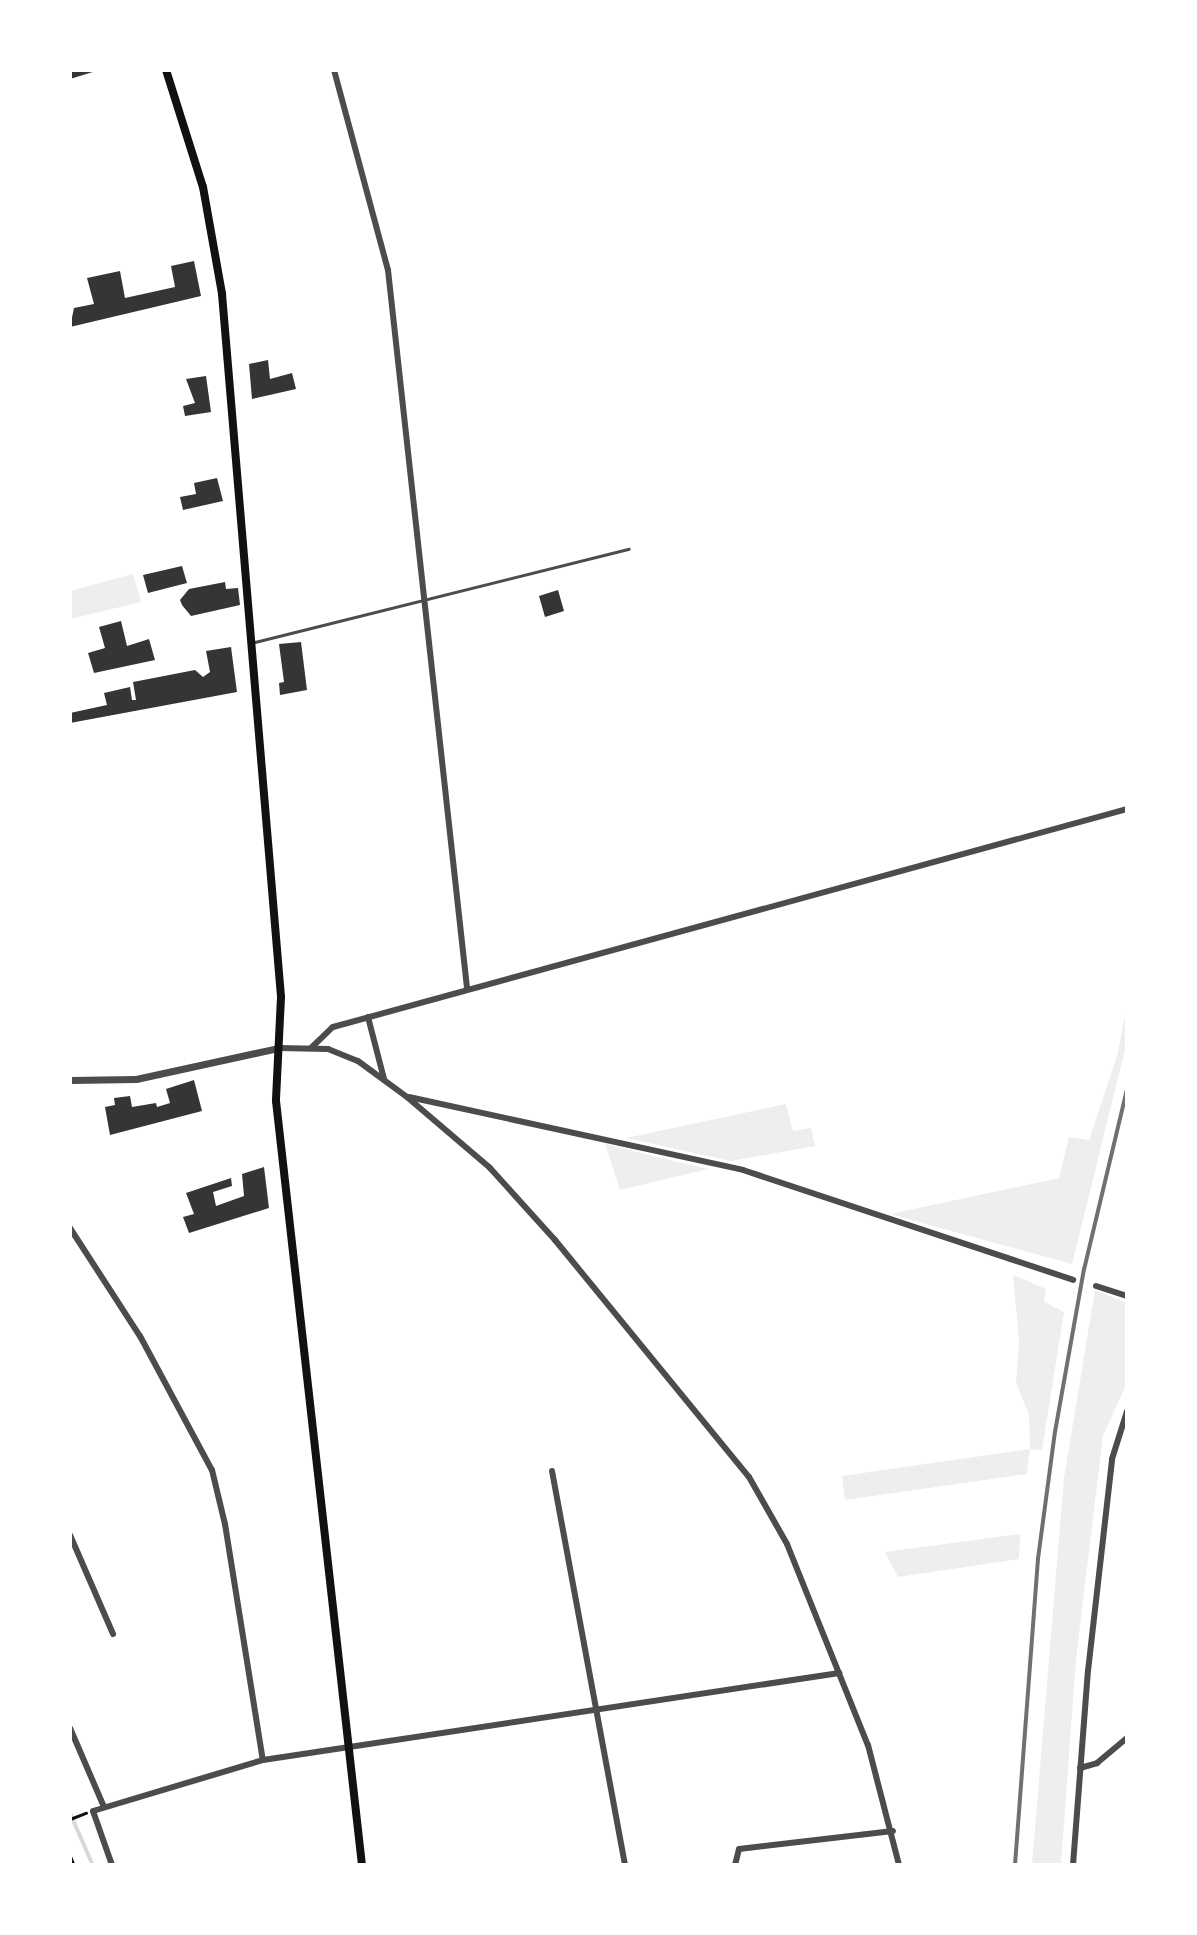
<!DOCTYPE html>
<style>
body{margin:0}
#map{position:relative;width:1197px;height:1935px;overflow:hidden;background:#fff;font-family:"Golos Text",sans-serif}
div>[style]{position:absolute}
.green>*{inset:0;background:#eee}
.stream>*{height:3.5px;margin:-1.75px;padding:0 1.75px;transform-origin:1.75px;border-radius:1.75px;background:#d9d9d9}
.building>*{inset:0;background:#353535}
.path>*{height:2.5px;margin:-1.25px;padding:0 1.25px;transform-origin:1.25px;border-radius:1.25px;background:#111}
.service>*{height:2.5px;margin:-1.25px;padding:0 1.25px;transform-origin:1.25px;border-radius:1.25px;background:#4c4c4c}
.minor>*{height:6px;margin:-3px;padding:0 3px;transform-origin:3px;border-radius:3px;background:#4c4c4c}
.tertiary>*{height:7px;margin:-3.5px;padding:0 3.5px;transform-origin:3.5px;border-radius:3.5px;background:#4c4c4c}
.secondary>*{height:8px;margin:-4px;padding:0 4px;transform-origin:4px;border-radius:4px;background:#111}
.rail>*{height:3.5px;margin:-1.75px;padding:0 1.75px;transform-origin:1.75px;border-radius:1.75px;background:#707070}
span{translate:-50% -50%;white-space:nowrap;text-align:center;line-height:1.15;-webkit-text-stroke:7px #fff;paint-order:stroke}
.frame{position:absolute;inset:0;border:72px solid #fff;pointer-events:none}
</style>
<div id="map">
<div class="green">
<div style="clip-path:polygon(133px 574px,141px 602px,70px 619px,70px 591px)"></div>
<div style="clip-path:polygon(1127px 1004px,1127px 1042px,1072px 1264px,890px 1214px,1059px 1178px,1069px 1137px,1089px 1140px,1118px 1053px)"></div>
<div style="clip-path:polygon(786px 1104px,793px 1131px,811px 1128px,815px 1146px,731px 1161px,626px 1138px)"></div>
<div style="clip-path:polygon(605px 1144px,661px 1158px,708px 1169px,620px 1190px)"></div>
<div style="clip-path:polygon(1013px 1275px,1046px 1289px,1044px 1302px,1064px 1312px,1042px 1450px,1030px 1449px,1027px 1474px,845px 1500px,842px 1476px,1030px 1449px,1029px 1415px,1016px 1383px,1019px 1341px)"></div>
<div style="clip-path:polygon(1095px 1290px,1127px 1303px,1127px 1383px,1103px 1436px,1076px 1659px,1061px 1865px,1032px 1865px,1064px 1478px)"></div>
<div style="clip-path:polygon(1020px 1534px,1019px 1559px,898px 1577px,885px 1552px)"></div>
</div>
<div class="stream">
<div style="left:70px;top:1812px;width:58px;rotate:66.5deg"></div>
</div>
<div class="building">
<div style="clip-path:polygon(70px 70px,96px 70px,96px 71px,70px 79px)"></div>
<div style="clip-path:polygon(194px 261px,201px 296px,70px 327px,74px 308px,94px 304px,87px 278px,120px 271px,125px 298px,175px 287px,171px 266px)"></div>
<div style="clip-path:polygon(268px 360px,270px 379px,292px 373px,296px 389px,252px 399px,249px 364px)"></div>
<div style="clip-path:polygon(206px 376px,211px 412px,185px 416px,183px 406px,195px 403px,186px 379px)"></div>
<div style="clip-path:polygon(217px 478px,223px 501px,183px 510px,180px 497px,196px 494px,194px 483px)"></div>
<div style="clip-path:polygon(182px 566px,187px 583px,148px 593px,143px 575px)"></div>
<div style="clip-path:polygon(225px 582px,226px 589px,238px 588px,240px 605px,191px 616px,182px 605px,180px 600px,189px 589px)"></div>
<div style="clip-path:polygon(558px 590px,564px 611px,545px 617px,539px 596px)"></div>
<div style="clip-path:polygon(121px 621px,127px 646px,149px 639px,155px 660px,94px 673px,88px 653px,105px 648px,99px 627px)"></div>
<div style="clip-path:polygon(301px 642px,307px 690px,280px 695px,279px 683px,284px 682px,279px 644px)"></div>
<div style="clip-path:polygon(231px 647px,237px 692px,70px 723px,70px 713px,107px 705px,104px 693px,130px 687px,132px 700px,136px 700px,133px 682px,195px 670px,203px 677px,210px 672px,206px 651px)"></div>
<div style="clip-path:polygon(194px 1080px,202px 1111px,110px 1135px,105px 1107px,115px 1105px,114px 1098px,130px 1096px,132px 1107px,156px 1103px,157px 1107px,170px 1103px,166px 1089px)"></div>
<div style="clip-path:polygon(264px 1167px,269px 1208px,189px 1233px,183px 1217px,194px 1214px,186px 1193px,231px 1178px,232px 1186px,213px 1192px,216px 1206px,244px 1196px,242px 1174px)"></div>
</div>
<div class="path">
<div style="left:70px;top:1819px;width:17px;rotate:-21deg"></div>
<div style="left:70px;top:1855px;width:11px;rotate:68deg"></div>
</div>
<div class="service">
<div style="left:255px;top:642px;width:385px;rotate:-14deg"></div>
</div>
<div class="minor">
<div style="left:334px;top:70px;width:207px;rotate:74.9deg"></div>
<div style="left:388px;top:270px;width:722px;rotate:83.72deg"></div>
<div style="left:368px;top:1017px;width:64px;rotate:75.5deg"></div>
<div style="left:278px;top:1048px;width:50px;rotate:1.1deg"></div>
<div style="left:328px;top:1049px;width:32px;rotate:22deg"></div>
<div style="left:358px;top:1061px;width:61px;rotate:36.3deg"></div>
<div style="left:407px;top:1097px;width:109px;rotate:40.5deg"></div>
<div style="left:490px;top:1168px;width:97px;rotate:47.9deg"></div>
<div style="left:555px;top:1240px;width:306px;rotate:50.7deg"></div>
<div style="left:749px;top:1477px;width:77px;rotate:60.4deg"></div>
<div style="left:787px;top:1544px;width:217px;rotate:68.1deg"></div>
<div style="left:868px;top:1745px;width:124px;rotate:75.5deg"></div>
<div style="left:311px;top:1048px;width:30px;rotate:-44deg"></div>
<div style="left:333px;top:1027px;width:823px;rotate:-15.35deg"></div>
<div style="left:409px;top:1097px;width:342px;rotate:12.3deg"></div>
<div style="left:743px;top:1170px;width:348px;rotate:18.4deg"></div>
<div style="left:70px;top:1228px;width:129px;rotate:57.1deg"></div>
<div style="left:140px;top:1336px;width:152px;rotate:61.8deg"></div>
<div style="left:212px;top:1470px;width:56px;rotate:76.5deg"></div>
<div style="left:225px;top:1524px;width:239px;rotate:80.9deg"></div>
<div style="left:1096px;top:1286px;width:33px;rotate:18deg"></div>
<div style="left:552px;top:1471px;width:401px;rotate:79.5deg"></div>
<div style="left:70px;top:1535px;width:108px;rotate:66.5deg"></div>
<div style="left:70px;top:1728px;width:86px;rotate:66.7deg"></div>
<div style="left:1080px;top:1768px;width:18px;rotate:-16deg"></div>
<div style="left:1097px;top:1763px;width:39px;rotate:-40deg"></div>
<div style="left:112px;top:1865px;width:57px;rotate:-109.4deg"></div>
<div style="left:93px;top:1811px;width:177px;rotate:-16.7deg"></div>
<div style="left:263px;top:1760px;width:583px;rotate:-8.59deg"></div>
<div style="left:735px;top:1865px;width:16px;rotate:-76deg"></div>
<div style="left:739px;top:1849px;width:155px;rotate:-6.7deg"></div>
<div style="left:1073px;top:1865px;width:195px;rotate:-85.6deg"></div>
<div style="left:1088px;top:1671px;width:213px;rotate:-83.5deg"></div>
<div style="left:1112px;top:1459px;width:50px;rotate:-72.6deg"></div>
</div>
<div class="tertiary">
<div style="left:70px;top:1080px;width:66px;rotate:-0.9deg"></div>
<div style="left:136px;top:1079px;width:145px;rotate:-12.3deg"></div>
</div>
<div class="secondary">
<div style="left:166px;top:70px;width:123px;rotate:72.5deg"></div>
<div style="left:203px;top:187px;width:109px;rotate:79.9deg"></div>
<div style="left:222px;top:294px;width:705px;rotate:85.2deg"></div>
<div style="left:281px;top:997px;width:104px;rotate:92.8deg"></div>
<div style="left:276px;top:1101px;width:769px;rotate:83.58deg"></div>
</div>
<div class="rail">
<div style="left:1015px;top:1865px;width:307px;rotate:-85.7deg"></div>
<div style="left:1038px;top:1559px;width:128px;rotate:-82.4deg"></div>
<div style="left:1055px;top:1432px;width:165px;rotate:-79.9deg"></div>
<div style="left:1084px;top:1270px;width:185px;rotate:-76.6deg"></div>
</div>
<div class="frame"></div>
</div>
